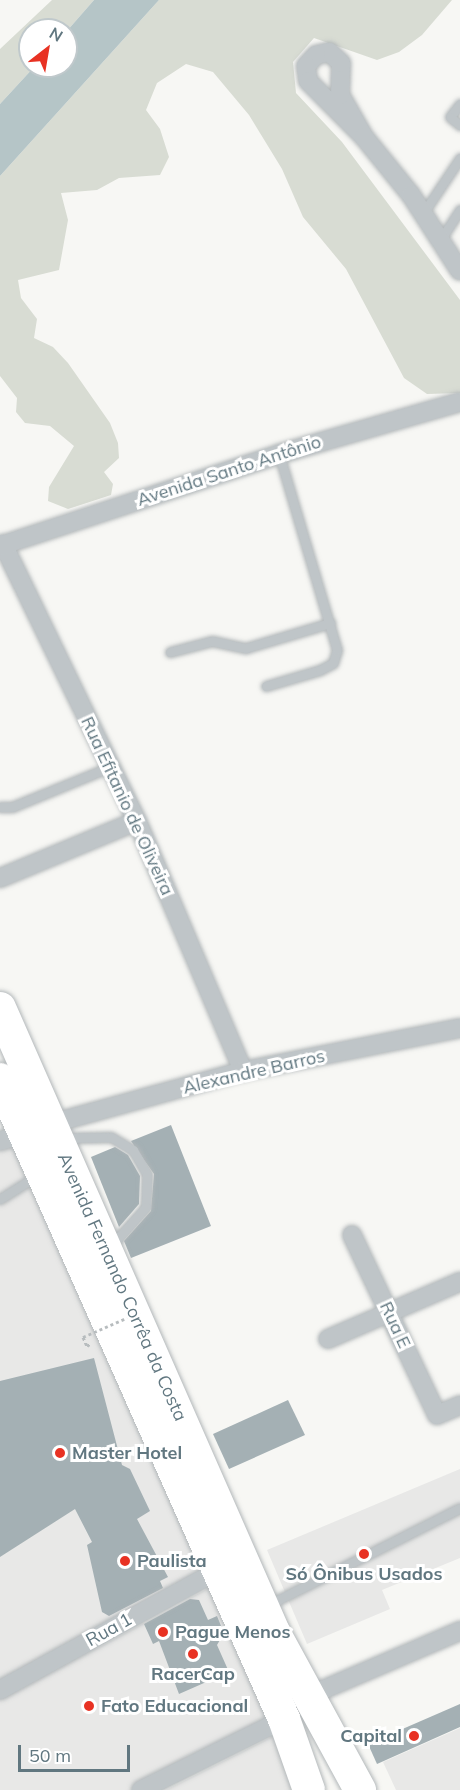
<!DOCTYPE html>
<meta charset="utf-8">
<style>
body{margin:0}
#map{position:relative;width:460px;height:1790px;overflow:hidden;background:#f7f7f4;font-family:Mulish,sans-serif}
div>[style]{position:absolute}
.built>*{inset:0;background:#e8e8e7}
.green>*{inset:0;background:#d8dcd3}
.water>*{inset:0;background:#b5c5c7}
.building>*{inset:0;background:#a4b0b4}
.path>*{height:3px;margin-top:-1.5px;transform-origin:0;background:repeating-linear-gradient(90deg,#b7bcbe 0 3px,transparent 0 6px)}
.roads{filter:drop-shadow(0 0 2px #b3b8ba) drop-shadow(0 0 2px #b3b8ba)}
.lane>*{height:9px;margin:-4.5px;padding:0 4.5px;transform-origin:4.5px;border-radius:4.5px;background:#bfc5c8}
.street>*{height:18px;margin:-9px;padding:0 9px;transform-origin:9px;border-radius:9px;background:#bfc5c8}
.highway>*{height:32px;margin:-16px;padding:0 16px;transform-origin:16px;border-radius:16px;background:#fff}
.path-bridge>*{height:3px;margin-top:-1.5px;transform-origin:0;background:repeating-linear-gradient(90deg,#b7bcbe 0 3px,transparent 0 6px)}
.dots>*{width:16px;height:16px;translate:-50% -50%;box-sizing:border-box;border:3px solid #fff;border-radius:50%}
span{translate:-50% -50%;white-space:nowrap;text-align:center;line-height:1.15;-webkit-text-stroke:6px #fff;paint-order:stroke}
.street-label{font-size:18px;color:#617780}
.poi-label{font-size:18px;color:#617780;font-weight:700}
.left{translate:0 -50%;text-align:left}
.right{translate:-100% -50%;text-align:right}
.north{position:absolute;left:18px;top:18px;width:60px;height:60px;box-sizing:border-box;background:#fff;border:2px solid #c0c9cc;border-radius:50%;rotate:31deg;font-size:16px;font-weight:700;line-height:24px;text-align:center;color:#617780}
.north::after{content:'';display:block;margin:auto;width:21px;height:27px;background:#e83223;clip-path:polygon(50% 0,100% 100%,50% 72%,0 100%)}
.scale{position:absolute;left:18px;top:1745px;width:112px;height:27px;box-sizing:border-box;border:3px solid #617780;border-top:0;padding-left:8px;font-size:18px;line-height:21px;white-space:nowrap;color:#617780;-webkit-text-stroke:4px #fff;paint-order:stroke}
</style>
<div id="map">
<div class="built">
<div style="clip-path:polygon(16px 1143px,207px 1570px,0 1683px,0 1148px)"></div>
<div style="clip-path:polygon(460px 1469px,460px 1558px,382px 1590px,390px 1609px,307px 1644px,267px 1550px)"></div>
<div style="clip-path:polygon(216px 1584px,270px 1720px,138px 1790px,0 1790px,0 1698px,92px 1642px,96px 1649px)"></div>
<div style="clip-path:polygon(460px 1728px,460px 1790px,396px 1790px,383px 1762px)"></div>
<div style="clip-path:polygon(287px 1729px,306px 1790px,166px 1790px)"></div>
</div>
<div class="green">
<div style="clip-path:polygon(52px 0,94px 0,66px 32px,30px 30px,30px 66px,35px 66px,0 104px,0 49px)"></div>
<div style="clip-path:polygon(159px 0,452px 0,422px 35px,399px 52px,377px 60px,314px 38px,293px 62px,296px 93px,342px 142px,460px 300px,460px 393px,427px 394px,404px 378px,346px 269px,303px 217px,282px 169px,249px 115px,213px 72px,186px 64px,157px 83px,146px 110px,160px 129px,169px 157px,160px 175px,119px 178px,97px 190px,61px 193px,68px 220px,59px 270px,18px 280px,21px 298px,37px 319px,34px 338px,53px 347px,68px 363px,110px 423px,118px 443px,119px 458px,104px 472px,113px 484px,111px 495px,68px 509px,48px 501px,49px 487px,74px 446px,50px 426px,25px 423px,16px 412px,17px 398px,0 376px,0 176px)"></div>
</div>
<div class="water">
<div style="clip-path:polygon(94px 0,159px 0,0 176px,0 104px,35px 66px,66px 66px,66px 32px)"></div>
</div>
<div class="building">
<div style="clip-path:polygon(171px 1125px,211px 1226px,131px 1258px,124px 1241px,151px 1211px,154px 1174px,131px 1141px)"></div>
<div style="clip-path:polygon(115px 1147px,128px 1155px,140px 1176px,139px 1204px,119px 1227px,91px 1157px)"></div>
<div style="clip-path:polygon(94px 1358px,122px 1465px,130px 1469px,150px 1511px,137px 1519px,168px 1577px,160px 1581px,163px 1588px,109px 1616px,102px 1612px,87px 1545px,92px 1542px,75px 1509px,0 1557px,0 1381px)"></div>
<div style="clip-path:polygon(288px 1400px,305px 1435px,229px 1469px,213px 1434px)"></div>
<div style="clip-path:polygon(190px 1599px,199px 1600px,208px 1620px,217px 1616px,224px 1633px,217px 1645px,229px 1672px,179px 1694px,159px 1641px,153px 1644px,144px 1624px)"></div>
<div style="clip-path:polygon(460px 1704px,460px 1727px,377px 1764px,368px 1744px)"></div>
</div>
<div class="path">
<div style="left:83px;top:1337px;width:10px;rotate:66deg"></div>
<div style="left:87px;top:1346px;width:5px;rotate:-37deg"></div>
</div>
<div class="roads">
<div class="lane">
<div style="left:460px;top:104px;width:16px;rotate:128deg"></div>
<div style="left:450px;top:117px;width:13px;rotate:39deg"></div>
<div style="left:424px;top:212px;width:65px;rotate:-56.3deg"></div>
<div style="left:441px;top:239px;width:35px;rotate:-57deg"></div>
<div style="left:170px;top:652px;width:43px;rotate:-14.7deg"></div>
<div style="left:212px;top:641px;width:35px;rotate:12deg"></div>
<div style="left:246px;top:648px;width:88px;rotate:-16.6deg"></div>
<div style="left:266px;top:686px;width:56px;rotate:-16.5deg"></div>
<div style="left:320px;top:670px;width:15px;rotate:-28deg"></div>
<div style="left:333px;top:663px;width:14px;rotate:-73deg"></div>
<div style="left:337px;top:650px;width:204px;rotate:-106.5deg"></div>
<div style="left:0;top:807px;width:12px"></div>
<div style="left:12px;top:807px;width:106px;rotate:-22.2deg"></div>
<div style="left:64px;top:1138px;width:47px;rotate:-1.2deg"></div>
<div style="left:111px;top:1137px;width:26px;rotate:31deg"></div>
<div style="left:133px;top:1150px;width:28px;rotate:60deg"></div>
<div style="left:147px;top:1174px;width:33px;rotate:92deg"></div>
<div style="left:146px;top:1207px;width:54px;rotate:132deg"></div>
<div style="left:0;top:1199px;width:45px;rotate:-32.3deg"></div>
<div style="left:268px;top:1605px;width:215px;rotate:-26.8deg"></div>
</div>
<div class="street">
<div style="left:364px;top:137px;width:48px;rotate:-119.7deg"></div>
<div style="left:340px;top:95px;width:32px;rotate:-88deg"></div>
<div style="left:341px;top:63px;width:16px;rotate:-137deg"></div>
<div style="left:329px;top:52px;width:13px;rotate:167deg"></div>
<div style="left:316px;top:55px;width:15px;rotate:132deg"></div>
<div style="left:306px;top:66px;width:15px;rotate:82deg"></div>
<div style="left:308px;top:81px;width:79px;rotate:45deg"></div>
<div style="left:364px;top:137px;width:75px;rotate:51deg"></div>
<div style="left:411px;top:195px;width:90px;rotate:57.2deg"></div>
<div style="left:3px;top:544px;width:308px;rotate:64.2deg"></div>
<div style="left:137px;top:821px;width:272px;rotate:67deg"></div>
<div style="left:0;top:546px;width:294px;rotate:-18.2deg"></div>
<div style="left:279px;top:454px;width:188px;rotate:-16deg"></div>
<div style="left:0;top:878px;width:148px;rotate:-22.6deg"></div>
<div style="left:50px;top:1124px;width:200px;rotate:-15.4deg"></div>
<div style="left:243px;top:1071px;width:221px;rotate:-11.2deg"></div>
<div style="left:0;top:1141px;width:26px;rotate:-16deg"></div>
<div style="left:352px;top:1235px;width:199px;rotate:64.7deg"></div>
<div style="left:437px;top:1415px;width:25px;rotate:-23deg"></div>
<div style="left:328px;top:1339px;width:144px;rotate:-23.4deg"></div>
<div style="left:0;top:1690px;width:250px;rotate:-28.7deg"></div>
<div style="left:306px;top:1697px;width:168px;rotate:-23.2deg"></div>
<div style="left:141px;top:1790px;width:160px;rotate:-26.4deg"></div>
</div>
<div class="highway">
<div style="left:0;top:1008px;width:682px;rotate:66.29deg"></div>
<div style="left:274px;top:1632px;width:180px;rotate:61.4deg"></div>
<div style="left:0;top:1079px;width:700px;rotate:66.07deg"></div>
<div style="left:284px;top:1719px;width:75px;rotate:70.6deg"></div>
</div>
</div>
<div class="path-bridge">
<div style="left:83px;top:1337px;width:62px;rotate:-23.7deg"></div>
</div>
<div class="dots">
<div style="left:60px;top:1453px;background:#e83223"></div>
<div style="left:364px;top:1554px;background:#e83223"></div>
<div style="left:125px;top:1561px;background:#e83223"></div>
<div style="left:163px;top:1632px;background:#e83223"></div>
<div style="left:193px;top:1654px;background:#e83223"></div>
<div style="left:89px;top:1706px;background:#e83223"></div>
<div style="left:414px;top:1736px;background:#e83223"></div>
</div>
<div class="street-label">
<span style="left:229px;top:471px;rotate:-18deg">Avenida Santo Antônio</span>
<span style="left:127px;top:806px;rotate:65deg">Rua Efitanio de Oliveira</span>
<span style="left:254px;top:1072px;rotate:-13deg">Alexandre Barros</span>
<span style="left:122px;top:1287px;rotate:66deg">Avenida Fernando Corrêa da Costa</span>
<span style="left:395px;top:1325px;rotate:65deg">Rua E</span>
<span style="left:109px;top:1630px;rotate:-29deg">Rua 1</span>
</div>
<div class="poi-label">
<span class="left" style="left:72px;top:1453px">Master Hotel</span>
<span class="left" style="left:137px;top:1561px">Paulista</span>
<span style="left:364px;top:1574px">Só Ônibus Usados</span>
<span class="left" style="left:175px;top:1632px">Pague Menos</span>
<span style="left:193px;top:1674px">RacerCap</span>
<span class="left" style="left:101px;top:1706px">Fato Educacional</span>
<span class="right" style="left:402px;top:1736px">Capital</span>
</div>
<div class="north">N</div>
<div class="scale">50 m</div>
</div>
